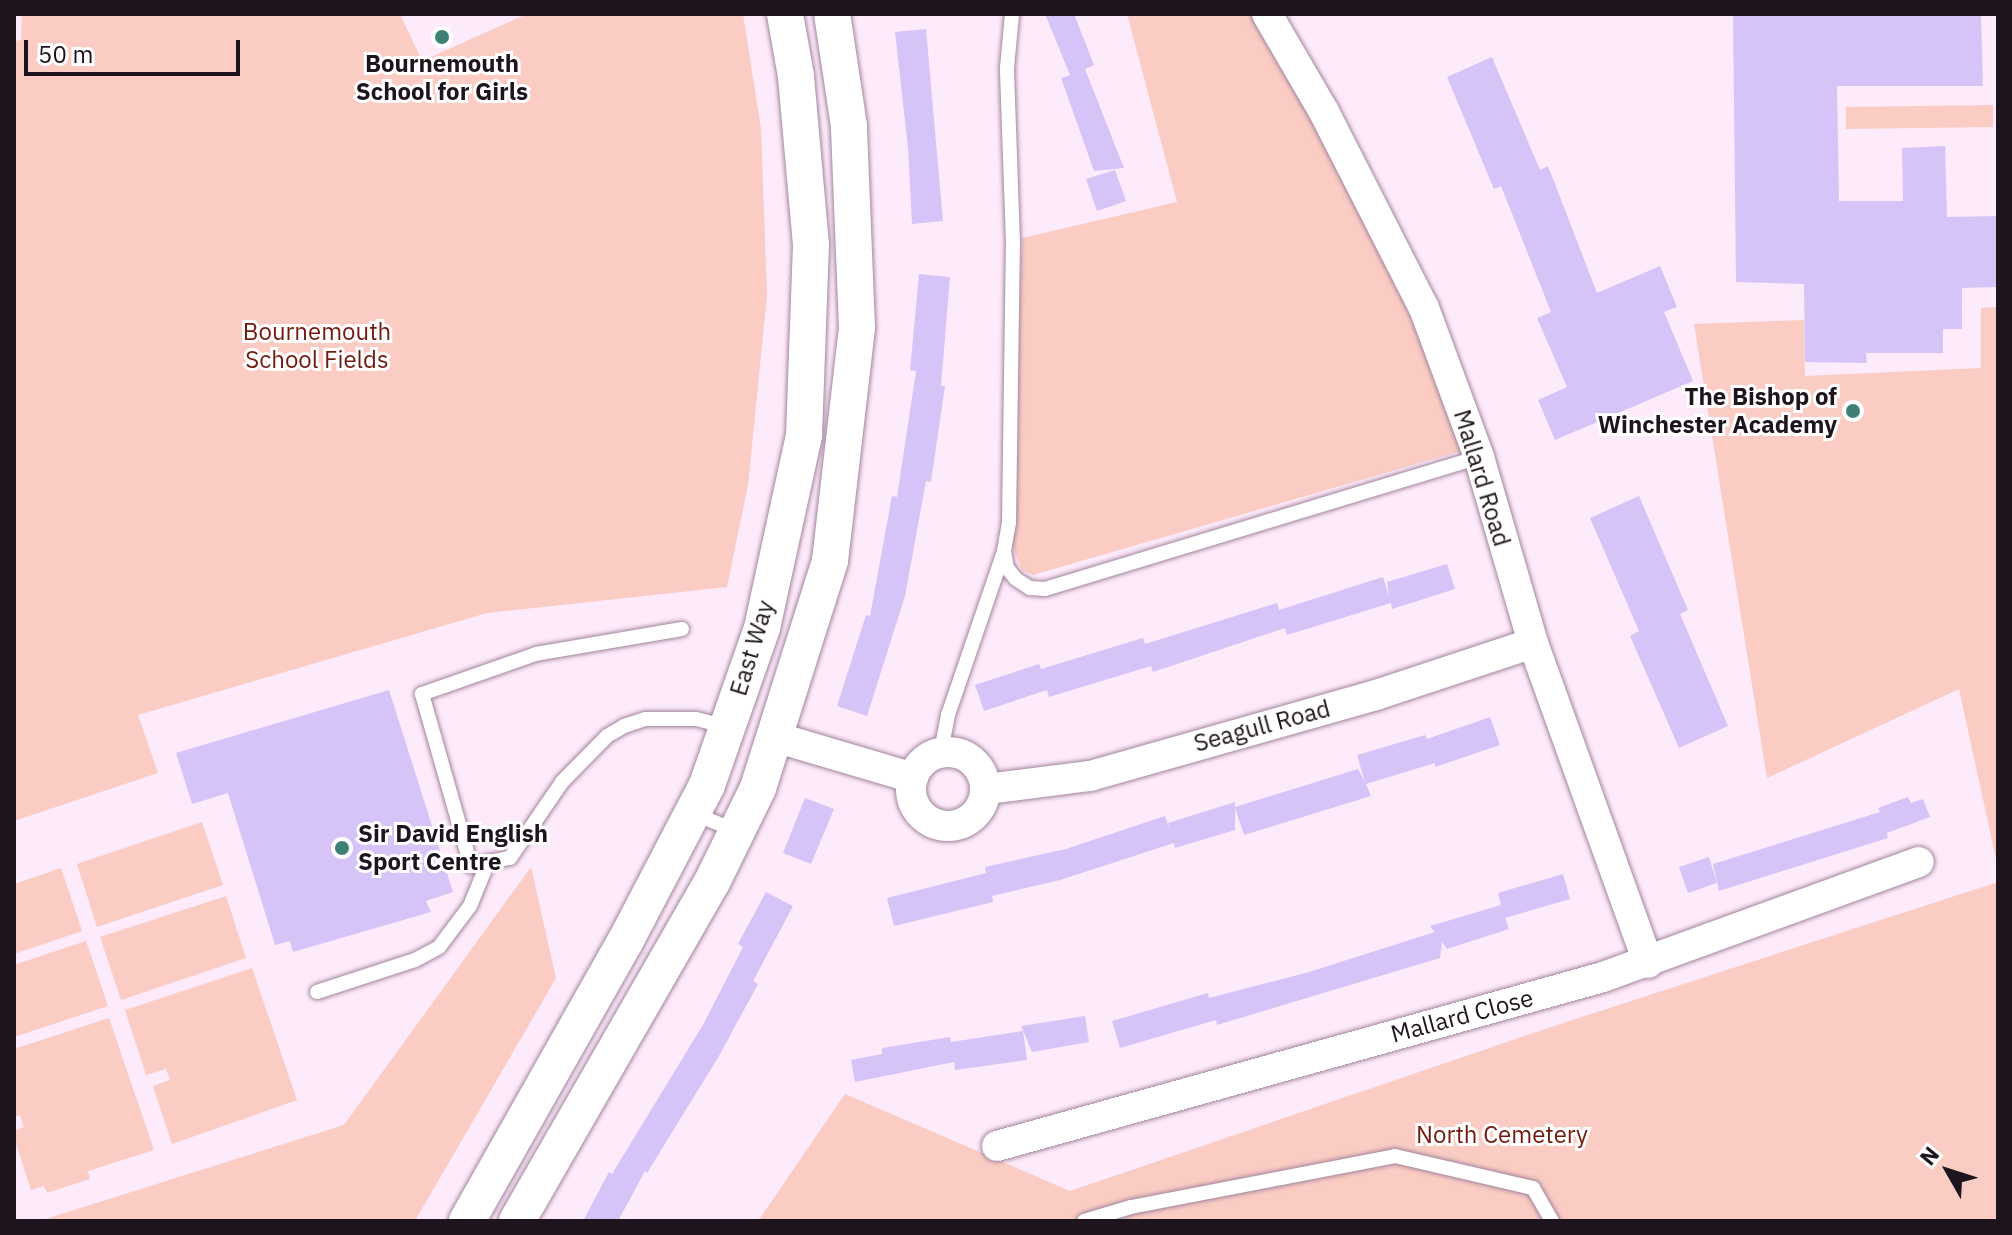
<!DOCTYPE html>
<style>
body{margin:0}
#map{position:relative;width:2012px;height:1235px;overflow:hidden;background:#fdeafa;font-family:"IBM Plex Sans",sans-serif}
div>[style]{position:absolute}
.green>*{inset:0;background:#fbccc3}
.building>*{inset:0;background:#d6c4f9}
.roads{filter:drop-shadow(0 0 2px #a2859e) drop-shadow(0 0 2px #a2859e)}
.service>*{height:14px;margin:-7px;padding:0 7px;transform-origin:7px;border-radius:7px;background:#fff}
.minor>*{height:30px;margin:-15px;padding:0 15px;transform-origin:15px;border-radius:15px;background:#fff}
.minor>.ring{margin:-15px;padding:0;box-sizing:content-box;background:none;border:30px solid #fff;border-radius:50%}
.tertiary>*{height:36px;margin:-18px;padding:0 18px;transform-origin:18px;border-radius:18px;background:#fff}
.dots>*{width:22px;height:22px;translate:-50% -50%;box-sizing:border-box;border:4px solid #fff;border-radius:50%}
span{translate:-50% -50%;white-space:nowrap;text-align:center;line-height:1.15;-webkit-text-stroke:6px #fff;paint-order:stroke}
.poi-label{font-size:24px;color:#1e141d;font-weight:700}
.right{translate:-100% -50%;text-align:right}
.left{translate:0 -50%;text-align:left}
.park-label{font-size:24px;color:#721a0e}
.street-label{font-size:24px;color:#1e141d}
.frame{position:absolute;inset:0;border:16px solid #1e141d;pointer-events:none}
.north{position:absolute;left:1908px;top:1131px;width:80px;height:80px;-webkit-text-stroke:6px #fff;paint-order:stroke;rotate:309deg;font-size:22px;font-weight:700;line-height:32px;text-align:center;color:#1e141d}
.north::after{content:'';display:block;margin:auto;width:28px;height:36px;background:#1e141d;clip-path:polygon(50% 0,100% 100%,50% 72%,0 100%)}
.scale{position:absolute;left:24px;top:40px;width:216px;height:36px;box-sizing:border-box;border:4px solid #1e141d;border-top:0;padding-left:10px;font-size:24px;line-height:28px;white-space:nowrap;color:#1e141d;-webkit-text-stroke:6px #fff;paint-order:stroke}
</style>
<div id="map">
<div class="green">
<div style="clip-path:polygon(22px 14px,400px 14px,422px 61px,527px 14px,743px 14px,761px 129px,767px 295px,748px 485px,727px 587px,487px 613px,138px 715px,158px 773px,14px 821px,14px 41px,21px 40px)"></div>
<div style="clip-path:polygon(1127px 14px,1267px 14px,1475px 447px,1033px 575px,1022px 570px,1012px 545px,1022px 238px,1177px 202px)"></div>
<div style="clip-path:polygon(1993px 105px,1993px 127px,1846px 129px,1846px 107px)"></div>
<div style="clip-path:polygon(1998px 307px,1998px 868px,1959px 689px,1767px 778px,1694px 324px,1804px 320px,1805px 376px,1981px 368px,1981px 308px)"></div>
<div style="clip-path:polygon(202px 822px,223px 885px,97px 927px,77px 864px)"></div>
<div style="clip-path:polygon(531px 867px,556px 978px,415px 1221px,39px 1221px,344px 1125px)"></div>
<div style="clip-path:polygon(61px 868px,82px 931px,14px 954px,14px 884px)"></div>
<div style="clip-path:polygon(1998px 882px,1998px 1221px,758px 1221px,845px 1094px,1070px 1191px,1554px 1026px)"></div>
<div style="clip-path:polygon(226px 896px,246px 958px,121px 1000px,100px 937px)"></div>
<div style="clip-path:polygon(86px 941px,108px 1006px,14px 1037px,14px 965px)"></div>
<div style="clip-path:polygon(252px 968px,297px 1100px,172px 1144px,153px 1086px,170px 1080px,166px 1069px,146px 1075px,125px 1010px)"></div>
<div style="clip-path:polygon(109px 1018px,154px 1150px,88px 1171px,90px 1179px,47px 1193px,44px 1186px,31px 1190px,14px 1138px,14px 1131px,24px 1127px,20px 1115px,14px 1117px,14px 1049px)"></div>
</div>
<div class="building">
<div style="clip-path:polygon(1045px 14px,1074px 14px,1094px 65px,1085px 69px,1124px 168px,1094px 171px,1061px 78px,1070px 75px)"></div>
<div style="clip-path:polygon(1733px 14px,1981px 14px,1983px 86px,1837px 86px,1839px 201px,1903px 201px,1902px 148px,1945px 146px,1947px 217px,1998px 216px,1998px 287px,1962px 288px,1962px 329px,1943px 329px,1943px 353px,1866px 353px,1867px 363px,1805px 362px,1804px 284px,1736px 282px)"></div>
<div style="clip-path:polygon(926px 29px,943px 221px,912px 224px,908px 148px,895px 32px)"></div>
<div style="clip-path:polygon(1492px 57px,1540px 170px,1548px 166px,1597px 293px,1660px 266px,1677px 307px,1664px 312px,1693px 381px,1555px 440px,1538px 400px,1567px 387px,1537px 318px,1551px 312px,1501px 186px,1494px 189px,1447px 77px)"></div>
<div style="clip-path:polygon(1115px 170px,1126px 201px,1097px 211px,1086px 179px)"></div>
<div style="clip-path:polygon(919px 274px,950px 277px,941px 386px,945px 386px,931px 482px,926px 481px,905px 596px,867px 716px,837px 706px,866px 615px,870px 616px,892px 496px,897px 497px,916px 371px,910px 370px)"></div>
<div style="clip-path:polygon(1639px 496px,1688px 610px,1680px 614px,1728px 726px,1679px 748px,1630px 636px,1639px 631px,1590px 518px)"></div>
<div style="clip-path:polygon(1447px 564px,1455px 589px,1392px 609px,1391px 603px,1287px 635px,1285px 628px,1153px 672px,1151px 666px,1049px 697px,1047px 690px,984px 711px,975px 685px,1039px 664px,1041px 669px,1143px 638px,1145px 644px,1277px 603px,1279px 610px,1383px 577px,1389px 596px,1387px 582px)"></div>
<div style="clip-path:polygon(389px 690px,453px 892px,426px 901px,431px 912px,293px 952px,290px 941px,275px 945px,228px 793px,192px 804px,176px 753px)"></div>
<div style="clip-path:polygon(1490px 717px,1500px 745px,1435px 767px,1435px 763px,1366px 784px,1371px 796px,1244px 835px,1235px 808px,1235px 830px,1175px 848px,1174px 843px,1060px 880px,992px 896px,993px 902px,894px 926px,887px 898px,986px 873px,985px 867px,1066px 849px,1165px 816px,1171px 833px,1168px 823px,1235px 802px,1235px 807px,1358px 769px,1365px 782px,1357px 755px,1425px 735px,1427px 739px)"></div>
<div style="clip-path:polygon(1908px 797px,1911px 803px,1923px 799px,1930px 817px,1887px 833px,1888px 838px,1719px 891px,1713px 864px,1880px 812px,1878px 808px)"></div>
<div style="clip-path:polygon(805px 798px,834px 809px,811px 864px,783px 853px)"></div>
<div style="clip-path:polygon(1709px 857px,1717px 883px,1688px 893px,1679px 867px)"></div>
<div style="clip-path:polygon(1563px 874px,1570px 899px,1505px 918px,1509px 929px,1447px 949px,1442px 942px,1440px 958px,1217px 1025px,1216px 1020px,1120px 1048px,1112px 1021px,1208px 993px,1209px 998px,1309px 972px,1435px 932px,1430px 926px,1501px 905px,1498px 893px)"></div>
<div style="clip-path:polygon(766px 892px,793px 906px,753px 981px,758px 984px,719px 1056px,647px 1173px,645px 1171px,618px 1221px,583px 1221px,609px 1172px,612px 1174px,704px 1023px,743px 947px,738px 944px)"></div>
<div style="clip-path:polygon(1085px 1016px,1089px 1042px,1032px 1052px,1021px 1026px)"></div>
<div style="clip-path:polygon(1023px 1031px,1027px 1060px,955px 1070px,954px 1062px,855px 1082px,851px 1060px,882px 1054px,882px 1048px,950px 1037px,951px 1042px)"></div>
</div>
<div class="roads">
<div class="service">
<div style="left:1004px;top:551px;width:17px;rotate:80deg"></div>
<div style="left:1007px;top:568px;width:14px;rotate:51deg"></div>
<div style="left:1016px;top:579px;width:17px;rotate:33deg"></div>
<div style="left:1030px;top:588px;width:15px;rotate:4deg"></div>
<div style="left:1045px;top:589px;width:454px;rotate:-16.9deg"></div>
<div style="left:682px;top:629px;width:148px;rotate:170.3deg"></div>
<div style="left:536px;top:654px;width:121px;rotate:160.7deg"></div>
<div style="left:422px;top:694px;width:179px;rotate:74.1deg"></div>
<div style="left:471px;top:866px;width:40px;rotate:-12deg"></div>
<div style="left:510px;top:858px;width:92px;rotate:-55.6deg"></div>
<div style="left:562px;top:782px;width:64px;rotate:-45.6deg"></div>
<div style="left:607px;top:736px;width:20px;rotate:-30deg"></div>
<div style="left:624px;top:726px;width:22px;rotate:-18deg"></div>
<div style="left:645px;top:719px;width:51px"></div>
<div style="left:696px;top:719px;width:32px;rotate:14deg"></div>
<div style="left:941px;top:751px;width:37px;rotate:-79deg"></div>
<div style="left:948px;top:715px;width:173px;rotate:-71.1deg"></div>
<div style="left:1004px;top:551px;width:29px;rotate:-80deg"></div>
<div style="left:1009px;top:522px;width:279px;rotate:-89.2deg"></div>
<div style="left:1013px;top:243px;width:175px;rotate:-92deg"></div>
<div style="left:1007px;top:68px;width:54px;rotate:-84.7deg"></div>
<div style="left:693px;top:813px;width:47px;rotate:22.7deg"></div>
<div style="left:317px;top:992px;width:103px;rotate:-18.1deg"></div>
<div style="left:415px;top:960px;width:27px;rotate:-28deg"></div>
<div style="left:439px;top:947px;width:51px;rotate:-52.9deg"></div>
<div style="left:470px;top:906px;width:48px;rotate:-67.8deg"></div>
<div style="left:1084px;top:1221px;width:49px;rotate:-16.6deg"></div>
<div style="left:1131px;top:1207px;width:269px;rotate:-10.9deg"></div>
<div style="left:1395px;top:1156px;width:142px;rotate:13.1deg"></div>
<div style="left:1533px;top:1188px;width:38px;rotate:60deg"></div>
</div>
<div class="minor">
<div style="left:1267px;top:14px;width:113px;rotate:59.8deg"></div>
<div style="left:1324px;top:112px;width:220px;rotate:63deg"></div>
<div style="left:1424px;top:308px;width:159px;rotate:69.7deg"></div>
<div style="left:1479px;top:457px;width:194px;rotate:73.8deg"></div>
<div style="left:1533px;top:643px;width:340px;rotate:70.2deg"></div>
<div style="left:775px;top:737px;width:144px;rotate:16.5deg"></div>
<div class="ring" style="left:911px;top:752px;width:44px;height:44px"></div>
<div style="left:987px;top:789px;width:104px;rotate:-7.2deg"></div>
<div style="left:1090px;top:776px;width:297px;rotate:-15.8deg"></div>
<div style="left:1376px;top:695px;width:165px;rotate:-18.3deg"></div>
<div style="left:997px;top:1146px;width:629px;rotate:-15.58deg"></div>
<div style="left:1603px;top:977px;width:336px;rotate:-20deg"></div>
</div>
<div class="tertiary">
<div style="left:467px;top:1221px;width:321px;rotate:-60.5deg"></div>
<div style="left:625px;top:942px;width:177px;rotate:-62.4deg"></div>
<div style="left:707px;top:785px;width:166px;rotate:-70.7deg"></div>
<div style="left:762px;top:628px;width:198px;rotate:-77.7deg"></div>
<div style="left:804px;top:435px;width:190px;rotate:-87.9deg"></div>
<div style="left:811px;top:245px;width:170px;rotate:-95.1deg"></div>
<div style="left:796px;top:76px;width:63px;rotate:-100.1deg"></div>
<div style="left:517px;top:1221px;width:391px;rotate:-60.1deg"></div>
<div style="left:712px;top:882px;width:105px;rotate:-63.9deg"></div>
<div style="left:758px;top:788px;width:238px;rotate:-72.4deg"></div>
<div style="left:830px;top:561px;width:235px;rotate:-83.4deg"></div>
<div style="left:857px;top:328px;width:202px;rotate:-92.3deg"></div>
<div style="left:849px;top:126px;width:113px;rotate:-98.6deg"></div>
</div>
</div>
<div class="dots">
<div style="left:442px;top:37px;background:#3e8174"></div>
<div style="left:1853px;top:411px;background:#3e8174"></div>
<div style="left:342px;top:848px;background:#3e8174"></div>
</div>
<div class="poi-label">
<span style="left:442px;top:78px">Bournemouth<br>School for Girls</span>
<span class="right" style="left:1837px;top:411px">The Bishop of<br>Winchester Academy</span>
<span class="left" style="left:358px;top:848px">Sir David English<br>Sport Centre</span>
</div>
<div class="park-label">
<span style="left:317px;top:346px">Bournemouth<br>School Fields</span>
<span style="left:1502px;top:1135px">North Cemetery</span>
</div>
<div class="street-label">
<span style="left:1482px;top:478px;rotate:73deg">Mallard Road</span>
<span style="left:752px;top:648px;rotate:-73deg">East Way</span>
<span style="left:1262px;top:726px;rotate:-15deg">Seagull Road</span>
<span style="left:1462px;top:1016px;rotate:-15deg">Mallard Close</span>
</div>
<div class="frame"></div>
<div class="north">N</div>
<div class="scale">50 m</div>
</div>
